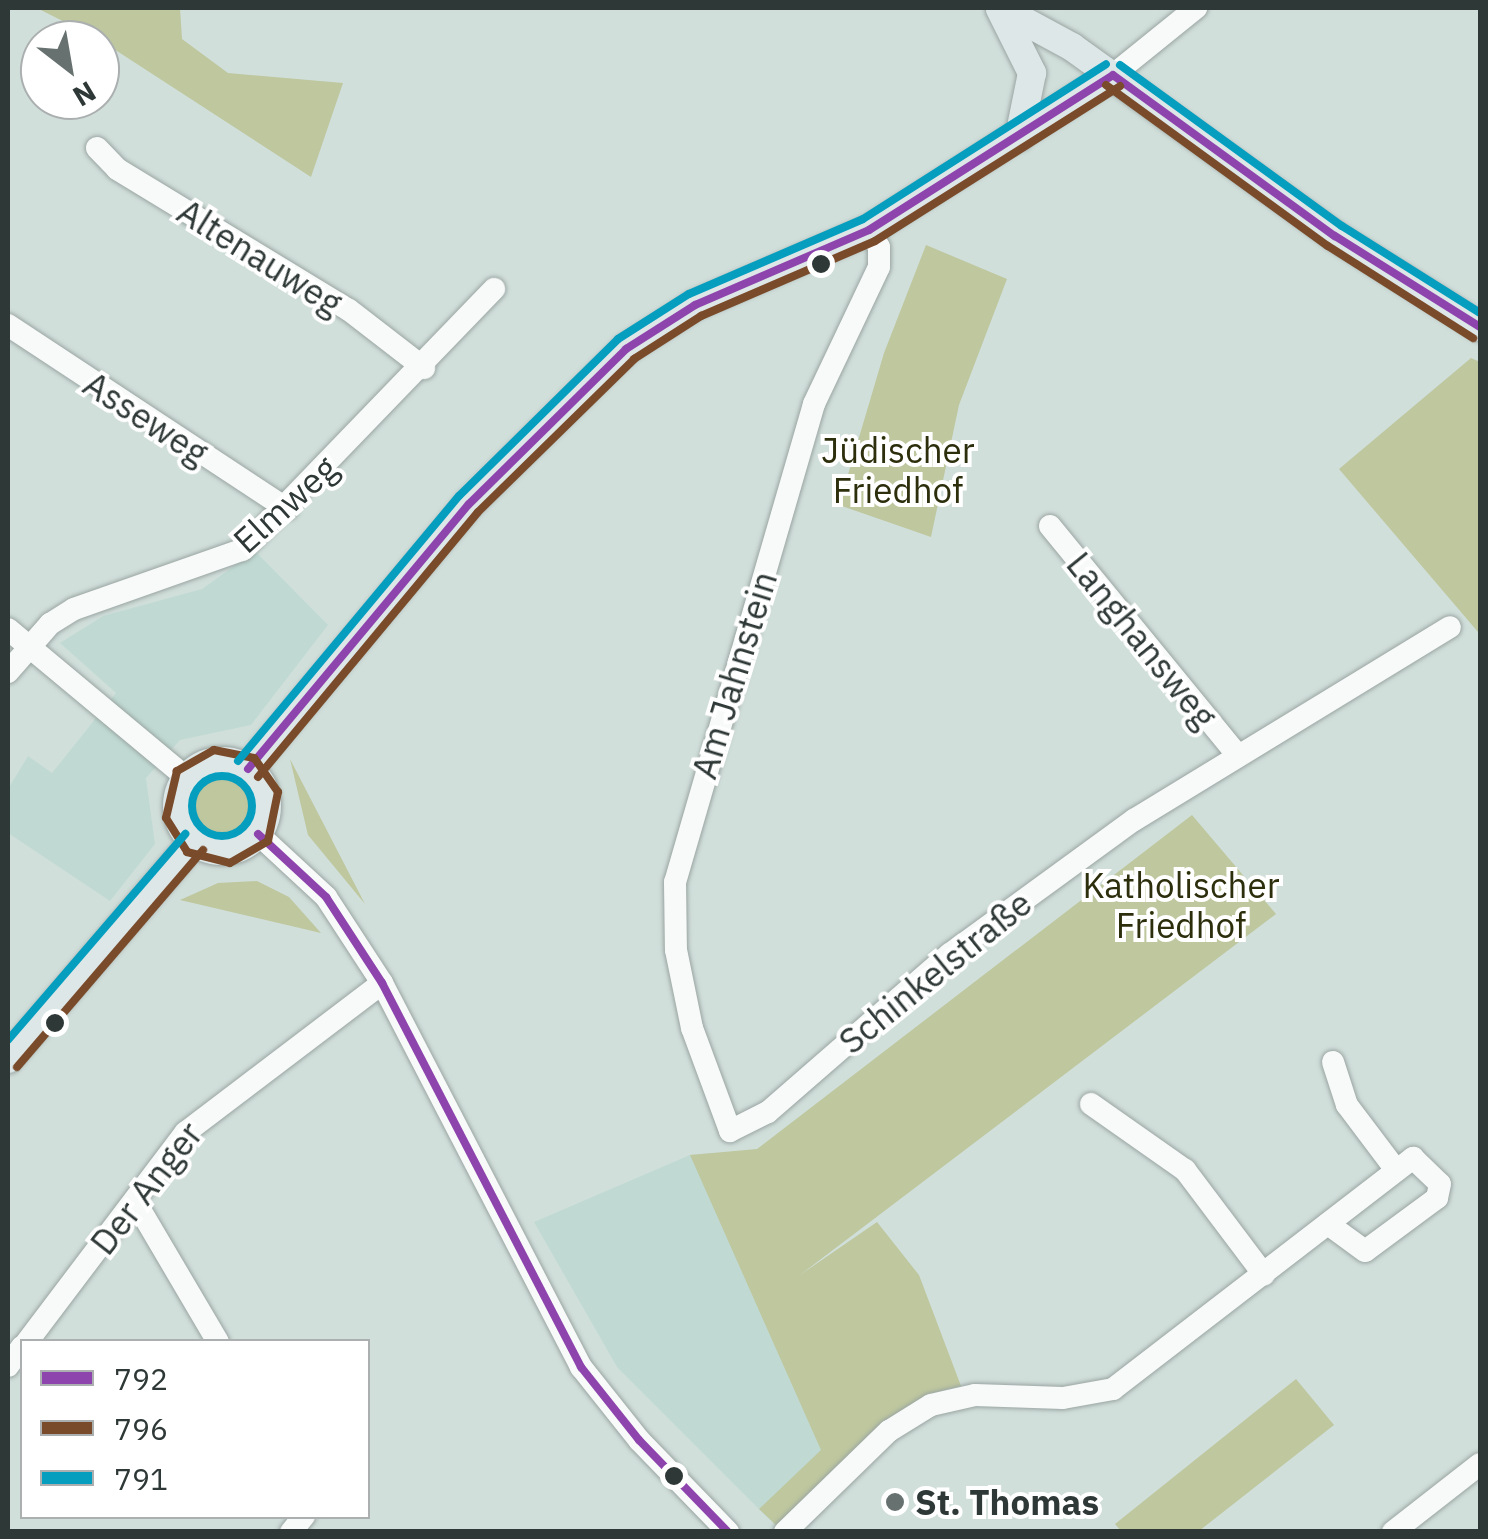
<!DOCTYPE html>
<meta charset="utf-8">
<style>
body{margin:0}
#map{position:relative;width:1488px;height:1539px;overflow:hidden;background:#d1dfdb;font-family:"IBM Plex Sans",sans-serif}
div>[style]{position:absolute}
.built>*{inset:0;background:#c0dad3}
.green>*{inset:0;background:#bec79e}
.round{border-radius:50%}
.roads{filter:drop-shadow(0 0 2px #9aa5a2) drop-shadow(0 0 2px #9aa5a2)}
.minor>*{height:22px;margin:-11px;padding:0 11px;transform-origin:11px;border-radius:11px;background:#f8fafa}
.major>*{height:28px;margin:-14px;padding:0 14px;transform-origin:14px;border-radius:14px;background:#dde7e8}
.major>.ring{margin:-14px;padding:0;box-sizing:content-box;background:none;border:28px solid #dde7e8;border-radius:50%}
.bus-1>*{height:8px;margin:-4px;padding:0 4px;transform-origin:4px;border-radius:4px;background:#8e44ad}
.bus-2>*{height:8px;margin:-4px;padding:0 4px;transform-origin:4px;border-radius:4px;background:#7a4b2a}
.bus-3>*{height:8px;margin:-4px;padding:0 4px;transform-origin:4px;border-radius:4px;background:#059ebf}
.bus-3>.ring{margin:-4px;padding:0;box-sizing:content-box;background:none;border:8px solid #059ebf;border-radius:50%}
.dots>*{width:28px;height:28px;translate:-50% -50%;box-sizing:border-box;border:5px solid #fff;border-radius:50%}
span{translate:-50% -50%;white-space:nowrap;text-align:center;line-height:1.15;-webkit-text-stroke:8px #fff;paint-order:stroke}
.street-label{font-size:35px;color:#2e3836}
.park-label{font-size:35px;color:#2c2e0c}
.poi-label{font-size:35px;color:#2e3836;font-weight:700}
.left{translate:0 -50%;text-align:left}
.frame{position:absolute;inset:0;border:10px solid #2e3836;pointer-events:none}
.legend{position:absolute;left:20px;top:1339px;width:350px;height:180px;box-sizing:border-box;background:#fff;border:2px solid #abafaf;margin:0;padding:12px 18px;list-style:none;font-size:30px;color:#2e3836}
.legend li{display:flex;align-items:center;gap:20px;height:50px}
.legend b{width:50px;border:2px solid #abafaf}
.north{position:absolute;left:20px;top:20px;width:100px;height:100px;box-sizing:border-box;background:#fff;border:2px solid #abafaf;border-radius:50%;rotate:149deg;font-size:28px;font-weight:700;line-height:40px;text-align:center;color:#2e3836}
.north::after{content:'';display:block;margin:auto;width:35px;height:45px;background:#677270;clip-path:polygon(50% 0,100% 100%,50% 72%,0 100%)}
</style>
<div id="map">
<div class="built">
<div style="clip-path:polygon(255px 551px,328px 625px,251px 725px,180px 740px,146px 778px,155px 844px,110px 901px,8px 833px,8px 789px,28px 756px,52px 773px,116px 693px,60px 643px,103px 616px,202px 589px)"></div>
<div style="clip-path:polygon(714px 1153px,835px 1454px,770px 1520px,617px 1367px,534px 1222px,690px 1155px)"></div>
</div>
<div class="green">
<div style="clip-path:polygon(37px 8px,180px 8px,182px 39px,228px 73px,343px 83px,311px 177px,100px 40px)"></div>
<div style="clip-path:polygon(926px 245px,1007px 279px,959px 405px,931px 537px,839px 505px,884px 353px)"></div>
<div style="clip-path:polygon(1471px 358px,1480px 362px,1478px 632px,1339px 469px)"></div>
<div style="clip-path:polygon(290px 759px,365px 904px,308px 835px)"></div>
<div class="round" style="left:193px;top:775px;width:62px;height:62px"></div>
<div style="clip-path:polygon(1192px 815px,1276px 914px,800px 1275px,877px 1222px,919px 1275px,961px 1386px,928px 1394px,878px 1427px,780px 1529px,759px 1509px,821px 1450px,690px 1155px,757px 1149px)"></div>
<div style="clip-path:polygon(257px 881px,289px 897px,321px 933px,180px 900px,218px 883px)"></div>
<div style="clip-path:polygon(1296px 1379px,1334px 1425px,1199px 1531px,1121px 1531px,1115px 1524px)"></div>
</div>
<div class="roads">
<div class="minor">
<div style="left:1113px;top:75px;width:107px;rotate:-38.9deg"></div>
<div style="left:97px;top:148px;width:29px;rotate:46deg"></div>
<div style="left:117px;top:169px;width:271px;rotate:31.3deg"></div>
<div style="left:349px;top:310px;width:95px;rotate:37.7deg"></div>
<div style="left:869px;top:230px;width:20px;rotate:60deg"></div>
<div style="left:879px;top:247px;width:20px;rotate:90deg"></div>
<div style="left:879px;top:267px;width:152px;rotate:115.4deg"></div>
<div style="left:814px;top:404px;width:498px;rotate:106.2deg"></div>
<div style="left:675px;top:882px;width:68px;rotate:89.2deg"></div>
<div style="left:676px;top:950px;width:80px;rotate:78.4deg"></div>
<div style="left:692px;top:1028px;width:110px;rotate:69.7deg"></div>
<div style="left:730px;top:1131px;width:42px;rotate:-26.6deg"></div>
<div style="left:768px;top:1112px;width:241px;rotate:-41deg"></div>
<div style="left:950px;top:954px;width:228px;rotate:-36.1deg"></div>
<div style="left:1134px;top:820px;width:370px;rotate:-31.4deg"></div>
<div style="left:8px;top:325px;width:334px;rotate:33.4deg"></div>
<div style="left:1050px;top:526px;width:293px;rotate:50.7deg"></div>
<div style="left:8px;top:629px;width:233px;rotate:39.8deg"></div>
<div style="left:8px;top:672px;width:64px;rotate:-48.8deg"></div>
<div style="left:50px;top:624px;width:28px;rotate:-32deg"></div>
<div style="left:74px;top:609px;width:178px;rotate:-19.4deg"></div>
<div style="left:242px;top:550px;width:363px;rotate:-46deg"></div>
<div style="left:258px;top:834px;width:93px;rotate:42.8deg"></div>
<div style="left:326px;top:897px;width:103px;rotate:56.9deg"></div>
<div style="left:382px;top:983px;width:433px;rotate:62.6deg"></div>
<div style="left:581px;top:1367px;width:93px;rotate:51.5deg"></div>
<div style="left:639px;top:1440px;width:128px;rotate:45.9deg"></div>
<div style="left:1333px;top:1062px;width:45px;rotate:72deg"></div>
<div style="left:1347px;top:1105px;width:81px;rotate:53deg"></div>
<div style="left:1091px;top:1104px;width:115px;rotate:35.1deg"></div>
<div style="left:1185px;top:1170px;width:131px;rotate:53deg"></div>
<div style="left:135px;top:1201px;width:164px;rotate:59.5deg"></div>
<div style="left:27px;top:1342px;width:263px;rotate:-52.9deg"></div>
<div style="left:186px;top:1132px;width:246px;rotate:-37.2deg"></div>
<div style="left:8px;top:1366px;width:24px;rotate:-54deg"></div>
<div style="left:291px;top:1532px;width:21px;rotate:-51deg"></div>
<div style="left:785px;top:1532px;width:145px;rotate:-44.2deg"></div>
<div style="left:889px;top:1431px;width:49px;rotate:-31.8deg"></div>
<div style="left:931px;top:1405px;width:45px;rotate:-12.8deg"></div>
<div style="left:975px;top:1395px;width:88px;rotate:2deg"></div>
<div style="left:1063px;top:1398px;width:51px;rotate:-10.2deg"></div>
<div style="left:1113px;top:1389px;width:379px;rotate:-37.6deg"></div>
<div style="left:1413px;top:1158px;width:37px;rotate:44deg"></div>
<div style="left:1440px;top:1184px;width:14px;rotate:102deg"></div>
<div style="left:1437px;top:1198px;width:89px;rotate:143.6deg"></div>
<div style="left:1365px;top:1251px;width:46px;rotate:-143.9deg"></div>
<div style="left:1393px;top:1532px;width:110px;rotate:-38deg"></div>
</div>
<div class="major">
<div style="left:1000px;top:8px;width:82px;rotate:28.4deg"></div>
<div style="left:1072px;top:47px;width:324px;rotate:35.7deg"></div>
<div style="left:1335px;top:236px;width:171px;rotate:32.1deg"></div>
<div style="left:1000px;top:9px;width:72px;rotate:63.4deg"></div>
<div style="left:1032px;top:73px;width:65px;rotate:101.5deg"></div>
<div class="ring" style="left:177px;top:761px;width:62px;height:62px"></div>
<div style="left:248px;top:769px;width:345px;rotate:-50.2deg"></div>
<div style="left:469px;top:504px;width:221px;rotate:-44.6deg"></div>
<div style="left:626px;top:349px;width:82px;rotate:-32.5deg"></div>
<div style="left:695px;top:305px;width:189px;rotate:-23.3deg"></div>
<div style="left:869px;top:230px;width:289px;rotate:-32.4deg"></div>
<div style="left:8px;top:1059px;width:286px;rotate:-49.4deg"></div>
</div>
</div>
<div class="bus-1">
<div style="left:1113px;top:75px;width:274px;rotate:36deg"></div>
<div style="left:1335px;top:236px;width:171px;rotate:32.1deg"></div>
<div style="left:248px;top:769px;width:345px;rotate:-50.2deg"></div>
<div style="left:469px;top:504px;width:221px;rotate:-44.6deg"></div>
<div style="left:626px;top:349px;width:82px;rotate:-32.5deg"></div>
<div style="left:695px;top:305px;width:189px;rotate:-23.3deg"></div>
<div style="left:869px;top:230px;width:289px;rotate:-32.4deg"></div>
<div style="left:258px;top:834px;width:93px;rotate:42.8deg"></div>
<div style="left:326px;top:897px;width:103px;rotate:56.9deg"></div>
<div style="left:382px;top:983px;width:433px;rotate:62.6deg"></div>
<div style="left:581px;top:1367px;width:93px;rotate:51.5deg"></div>
<div style="left:639px;top:1440px;width:128px;rotate:45.9deg"></div>
</div>
<div class="bus-2">
<div style="left:1106px;top:85px;width:274px;rotate:36deg"></div>
<div style="left:1328px;top:246px;width:172px;rotate:32.4deg"></div>
<div style="left:254px;top:758px;width:41px;rotate:-168.7deg"></div>
<div style="left:214px;top:750px;width:43px;rotate:150.4deg"></div>
<div style="left:177px;top:771px;width:48px;rotate:103.2deg"></div>
<div style="left:166px;top:818px;width:40px;rotate:58deg"></div>
<div style="left:187px;top:852px;width:44px;rotate:14.3deg"></div>
<div style="left:230px;top:863px;width:44px;rotate:-30.1deg"></div>
<div style="left:268px;top:841px;width:50px;rotate:-78.5deg"></div>
<div style="left:278px;top:792px;width:40px;rotate:-124.9deg"></div>
<div style="left:258px;top:777px;width:344px;rotate:-50.3deg"></div>
<div style="left:478px;top:512px;width:219px;rotate:-44.4deg"></div>
<div style="left:634px;top:359px;width:80px;rotate:-32.7deg"></div>
<div style="left:701px;top:316px;width:189px;rotate:-23.3deg"></div>
<div style="left:875px;top:241px;width:290px;rotate:-32.3deg"></div>
<div style="left:17px;top:1067px;width:286px;rotate:-49.4deg"></div>
</div>
<div class="bus-3">
<div style="left:1120px;top:65px;width:274px;rotate:36deg"></div>
<div style="left:1342px;top:226px;width:163px;rotate:32.2deg"></div>
<div style="left:238px;top:761px;width:345px;rotate:-50.2deg"></div>
<div style="left:459px;top:496px;width:223px;rotate:-44.6deg"></div>
<div style="left:618px;top:339px;width:84px;rotate:-32.4deg"></div>
<div style="left:689px;top:294px;width:189px;rotate:-23.3deg"></div>
<div style="left:863px;top:219px;width:288px;rotate:-32.5deg"></div>
<div class="ring" style="left:192px;top:776px;width:52px;height:52px"></div>
<div style="left:8px;top:1040px;width:272px;rotate:-49.3deg"></div>
</div>
<div class="dots">
<div style="left:821px;top:264px;background:#2e3836"></div>
<div style="left:55px;top:1023px;background:#2e3836"></div>
<div style="left:674px;top:1476px;background:#2e3836"></div>
<div style="left:895px;top:1502px;background:#677270"></div>
</div>
<div class="street-label">
<span style="left:260px;top:257px;rotate:32deg">Altenauweg</span>
<span style="left:146px;top:418px;rotate:33deg">Asseweg</span>
<span style="left:285px;top:504px;rotate:-42deg">Elmweg</span>
<span style="left:1142px;top:640px;rotate:51deg">Langhansweg</span>
<span style="left:734px;top:675px;rotate:-73deg">Am Jahnstein</span>
<span style="left:935px;top:972px;rotate:-39deg">Schinkelstraße</span>
<span style="left:146px;top:1188px;rotate:-52deg">Der Anger</span>
</div>
<div class="park-label">
<span style="left:898px;top:470px">Jüdischer<br>Friedhof</span>
<span style="left:1181px;top:905px">Katholischer<br>Friedhof</span>
</div>
<div class="poi-label">
<span class="left" style="left:915px;top:1502px">St. Thomas</span>
</div>
<div class="frame"></div>
<ul class="legend">
<li><b style="height:12px;background:#8e44ad"></b>792</li>
<li><b style="height:12px;background:#7a4b2a"></b>796</li>
<li><b style="height:12px;background:#059ebf"></b>791</li>
</ul>
<div class="north">N</div>
</div>
